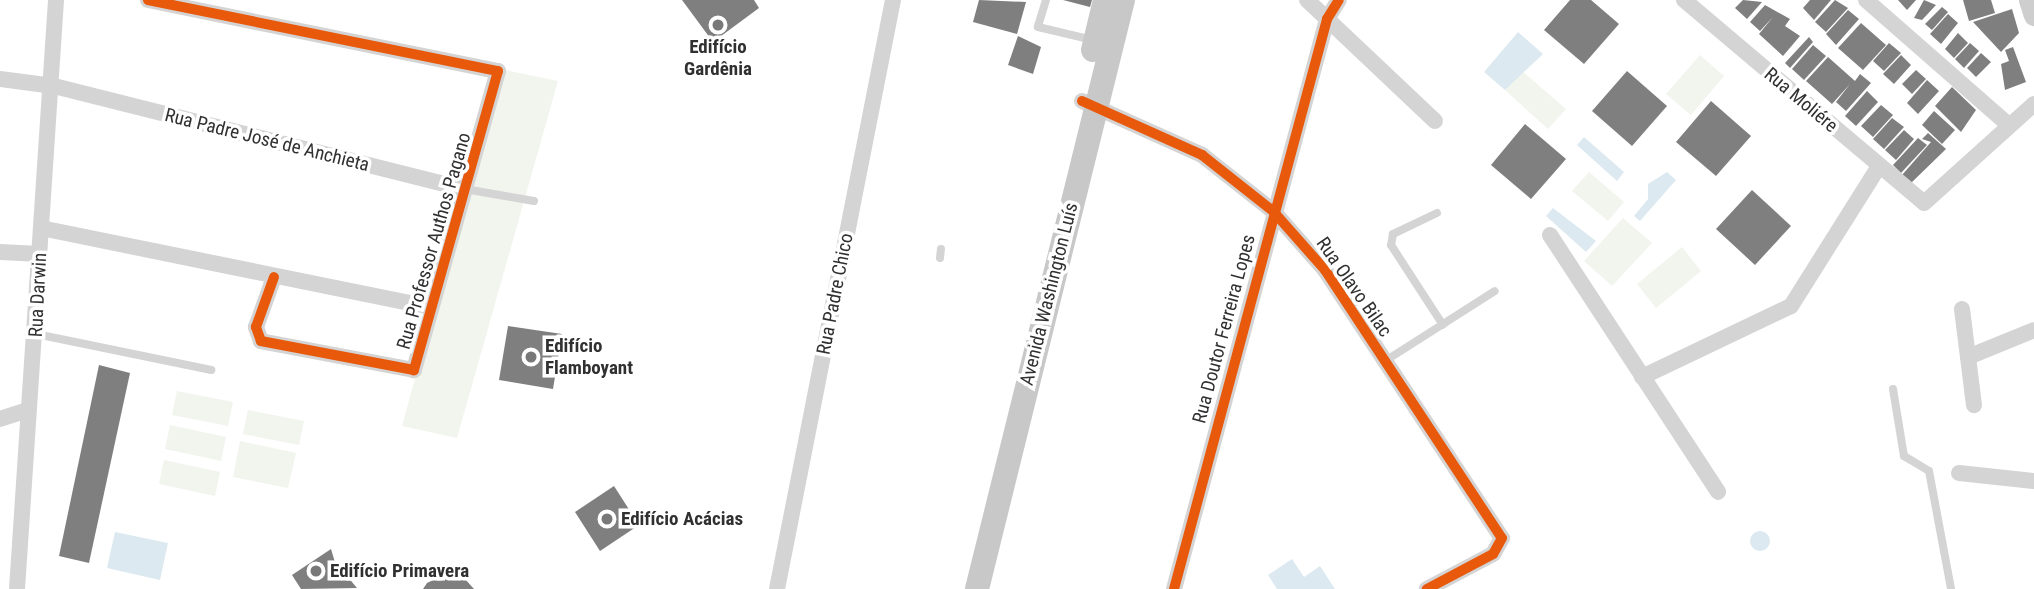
<!DOCTYPE html>
<meta charset="utf-8">
<style>
body{margin:0}
#map{position:relative;width:2034px;height:589px;overflow:hidden;background:#fff;font-family:"Roboto Condensed",sans-serif}
div>[style]{position:absolute}
.green>*{inset:0;background:#f1f5ed}
.water>*{inset:0;background:#dce9f0}
.round{border-radius:50%}
.building>*{inset:0;background:#7f7f7f}
.lane>*{height:8px;margin:-4px;padding:0 4px;transform-origin:4px;border-radius:4px;background:#d4d4d4}
.street>*{height:16px;margin:-8px;padding:0 8px;transform-origin:8px;border-radius:8px;background:#d4d4d4}
.secondary>*{height:21px;margin:-10.5px;padding:0 10.5px;transform-origin:10.5px;border-radius:10.5px;background:#cecece}
.primary>*{height:24px;margin:-12px;padding:0 12px;transform-origin:12px;border-radius:12px;background:#c8c8c8}
.cycleway>*{height:10px;margin:-5px;padding:0 5px;transform-origin:5px;border-radius:5px;background:#e8590c}
.dots>*{width:19px;height:19px;translate:-50% -50%;box-sizing:border-box;border:4px solid #fff;border-radius:50%}
span{translate:-50% -50%;white-space:nowrap;text-align:center;line-height:1.15;-webkit-text-stroke:7px #fff;paint-order:stroke}
.poi-label{font-size:19px;color:#303030;font-weight:700}
.left{translate:0 -50%;text-align:left}
.street-label{font-size:19px;color:#303030}
</style>
<div id="map">
<div class="green">
<div style="clip-path:polygon(1700px 55px,1724px 76px,1691px 115px,1666px 94px)"></div>
<div style="clip-path:polygon(500px 69px,558px 81px,457px 438px,402px 426px)"></div>
<div style="clip-path:polygon(1522px 71px,1566px 109px,1548px 129px,1505px 90px)"></div>
<div style="clip-path:polygon(1589px 172px,1624px 202px,1608px 221px,1572px 191px)"></div>
<div style="clip-path:polygon(1623px 218px,1652px 243px,1612px 286px,1584px 261px)"></div>
<div style="clip-path:polygon(1682px 247px,1701px 271px,1656px 308px,1637px 284px)"></div>
<div style="clip-path:polygon(177px 391px,233px 402px,228px 426px,172px 415px)"></div>
<div style="clip-path:polygon(248px 410px,304px 421px,299px 445px,243px 434px)"></div>
<div style="clip-path:polygon(170px 425px,226px 437px,221px 461px,165px 449px)"></div>
<div style="clip-path:polygon(240px 441px,296px 453px,288px 488px,233px 477px)"></div>
<div style="clip-path:polygon(164px 460px,220px 472px,215px 496px,159px 484px)"></div>
</div>
<div class="water">
<div style="clip-path:polygon(1518px 32px,1543px 54px,1505px 90px,1484px 72px)"></div>
<div style="clip-path:polygon(1584px 137px,1624px 172px,1617px 181px,1577px 145px)"></div>
<div style="clip-path:polygon(1667px 172px,1676px 180px,1640px 221px,1634px 216px,1648px 199px,1648px 184px)"></div>
<div style="clip-path:polygon(1553px 208px,1596px 241px,1586px 252px,1546px 216px)"></div>
<div class="round" style="left:1750px;top:531px;width:20px;height:20px"></div>
<div style="clip-path:polygon(115px 532px,168px 543px,160px 580px,107px 568px)"></div>
<div style="clip-path:polygon(1292px 559px,1304px 577px,1320px 566px,1335px 589px,1277px 589px,1268px 575px)"></div>
</div>
<div class="building">
<div style="clip-path:polygon(682px 0,754px 0,759px 8px,713px 42px)"></div>
<div style="clip-path:polygon(979px 0,1026px 2px,1017px 34px,973px 22px)"></div>
<div style="clip-path:polygon(1063px 0,1092px 0,1090px 7px)"></div>
<div style="clip-path:polygon(1570px 0,1591px 0,1619px 24px,1584px 64px,1544px 30px)"></div>
<div style="clip-path:polygon(1743px 0,1762px 2px,1747px 19px,1735px 8px)"></div>
<div style="clip-path:polygon(1810px 0,1831px 0,1814px 20px,1803px 8px)"></div>
<div style="clip-path:polygon(1835px 0,1848px 8px,1826px 32px,1815px 22px)"></div>
<div style="clip-path:polygon(1898px 0,1916px 0,1907px 10px)"></div>
<div style="clip-path:polygon(1924px 0,1936px 5px,1922px 20px,1914px 18px)"></div>
<div style="clip-path:polygon(1963px 0,1991px 0,1995px 13px,1969px 21px)"></div>
<div style="clip-path:polygon(1765px 5px,1790px 19px,1785px 26px,1800px 36px,1783px 56px,1759px 34px,1773px 17px,1760px 31px,1750px 22px)"></div>
<div style="clip-path:polygon(1942px 7px,1948px 12px,1932px 30px,1925px 24px)"></div>
<div style="clip-path:polygon(2012px 9px,2019px 33px,2001px 52px,1973px 22px)"></div>
<div style="clip-path:polygon(1848px 10px,1859px 19px,1836px 45px,1826px 34px)"></div>
<div style="clip-path:polygon(1948px 14px,1958px 23px,1941px 44px,1930px 34px)"></div>
<div style="clip-path:polygon(1861px 23px,1886px 45px,1863px 70px,1838px 48px)"></div>
<div style="clip-path:polygon(1958px 33px,1968px 43px,1954px 58px,1945px 49px)"></div>
<div style="clip-path:polygon(1018px 36px,1041px 47px,1033px 74px,1008px 65px)"></div>
<div style="clip-path:polygon(1809px 37px,1813px 42px,1790px 68px,1785px 63px)"></div>
<div style="clip-path:polygon(1889px 43px,1901px 53px,1884px 71px,1873px 61px)"></div>
<div style="clip-path:polygon(1970px 43px,1979px 51px,1964px 68px,1955px 59px)"></div>
<div style="clip-path:polygon(1813px 45px,1826px 56px,1804px 80px,1792px 69px)"></div>
<div style="clip-path:polygon(2013px 47px,2026px 82px,2005px 90px,2001px 64px,2009px 61px,2005px 50px)"></div>
<div style="clip-path:polygon(1981px 53px,1991px 62px,1976px 77px,1967px 68px)"></div>
<div style="clip-path:polygon(1901px 55px,1911px 65px,1894px 84px,1883px 74px)"></div>
<div style="clip-path:polygon(1828px 57px,1855px 81px,1860px 74px,1871px 83px,1846px 111px,1836px 102px,1850px 84px,1832px 104px,1806px 81px)"></div>
<div style="clip-path:polygon(1916px 70px,1926px 79px,1912px 94px,1902px 84px)"></div>
<div style="clip-path:polygon(1627px 71px,1667px 106px,1632px 146px,1592px 111px)"></div>
<div style="clip-path:polygon(1927px 80px,1939px 91px,1918px 114px,1907px 103px)"></div>
<div style="clip-path:polygon(1952px 87px,1976px 110px,1961px 132px,1935px 106px)"></div>
<div style="clip-path:polygon(1867px 91px,1878px 102px,1856px 126px,1845px 116px)"></div>
<div style="clip-path:polygon(1711px 101px,1751px 136px,1716px 176px,1676px 142px)"></div>
<div style="clip-path:polygon(1881px 105px,1893px 115px,1873px 137px,1861px 126px)"></div>
<div style="clip-path:polygon(1934px 111px,1955px 130px,1942px 144px,1922px 125px)"></div>
<div style="clip-path:polygon(1892px 118px,1904px 127px,1884px 149px,1873px 139px)"></div>
<div style="clip-path:polygon(1525px 124px,1566px 159px,1531px 199px,1491px 165px)"></div>
<div style="clip-path:polygon(1904px 130px,1914px 139px,1896px 160px,1885px 150px)"></div>
<div style="clip-path:polygon(1928px 133px,1946px 149px,1910px 184px,1902px 175px,1931px 142px,1922px 139px)"></div>
<div style="clip-path:polygon(1918px 138px,1927px 145px,1901px 173px,1893px 165px)"></div>
<div style="clip-path:polygon(1752px 190px,1791px 226px,1755px 265px,1716px 229px)"></div>
<div style="clip-path:polygon(508px 326px,562px 334px,553px 389px,499px 380px)"></div>
<div style="clip-path:polygon(99px 365px,130px 373px,89px 563px,59px 556px)"></div>
<div style="clip-path:polygon(614px 486px,639px 525px,600px 551px,575px 512px)"></div>
<div style="clip-path:polygon(331px 549px,340px 579px,347px 576px,357px 588px,301px 589px,292px 575px)"></div>
<div style="clip-path:polygon(456px 569px,474px 589px,423px 589px,427px 583px)"></div>
</div>
<div class="lane">
<div style="left:1046px;top:0;width:28px;rotate:107deg"></div>
<div style="left:1038px;top:27px;width:57px;rotate:13.3deg"></div>
<div style="left:465px;top:189px;width:70px;rotate:9.9deg"></div>
<div style="left:1437px;top:213px;width:49px;rotate:154.5deg"></div>
<div style="left:1393px;top:234px;width:11px;rotate:100deg"></div>
<div style="left:1391px;top:245px;width:95px;rotate:57deg"></div>
<div style="left:940px;top:258px;width:9px;rotate:-84deg"></div>
<div style="left:36px;top:334px;width:179px;rotate:11.6deg"></div>
<div style="left:1385px;top:361px;width:130px;rotate:-32.5deg"></div>
<div style="left:1893px;top:389px;width:68px;rotate:80.7deg"></div>
<div style="left:1904px;top:456px;width:29px;rotate:31deg"></div>
<div style="left:1929px;top:471px;width:120px;rotate:79.4deg"></div>
</div>
<div class="street">
<div style="left:148px;top:0;width:357px;rotate:11.5deg"></div>
<div style="left:498px;top:71px;width:311px;rotate:105.7deg"></div>
<div style="left:414px;top:370px;width:156px;rotate:-169.3deg"></div>
<div style="left:261px;top:341px;width:15px;rotate:-110deg"></div>
<div style="left:256px;top:327px;width:53px;rotate:-70.2deg"></div>
<div style="left:1307px;top:0;width:176px;rotate:43.4deg"></div>
<div style="left:1684px;top:0;width:314px;rotate:40.2deg"></div>
<div style="left:1924px;top:203px;width:148px;rotate:-42deg"></div>
<div style="left:1866px;top:0;width:190px;rotate:41.2deg"></div>
<div style="left:0;top:79px;width:54px;rotate:7.4deg"></div>
<div style="left:54px;top:86px;width:424px;rotate:14.1deg"></div>
<div style="left:1082px;top:101px;width:132px;rotate:24.2deg"></div>
<div style="left:1202px;top:155px;width:90px;rotate:38.3deg"></div>
<div style="left:1273px;top:211px;width:79px;rotate:48.6deg"></div>
<div style="left:1325px;top:270px;width:321px;rotate:56.6deg"></div>
<div style="left:1502px;top:538px;width:18px;rotate:119deg"></div>
<div style="left:1493px;top:554px;width:75px;rotate:152.1deg"></div>
<div style="left:41px;top:228px;width:397px;rotate:11.5deg"></div>
<div style="left:1550px;top:235px;width:307px;rotate:56.8deg"></div>
<div style="left:0;top:252px;width:40px;rotate:2.9deg"></div>
<div style="left:1962px;top:309px;width:97px;rotate:82.9deg"></div>
<div style="left:1968px;top:357px;width:71px;rotate:-22.2deg"></div>
<div style="left:1642px;top:377px;width:165px;rotate:-25.5deg"></div>
<div style="left:1791px;top:306px;width:165px;rotate:-57.8deg"></div>
<div style="left:0;top:419px;width:28px;rotate:-18deg"></div>
<div style="left:1959px;top:473px;width:75px;rotate:6.1deg"></div>
<div style="left:17px;top:589px;width:590px;rotate:-86.21deg"></div>
<div style="left:777px;top:589px;width:600px;rotate:-78.86deg"></div>
<div style="left:1174px;top:589px;width:590px;rotate:-74.97deg"></div>
<div style="left:1327px;top:19px;width:22px;rotate:-58deg"></div>
</div>
<div class="secondary">
<div style="left:2029px;top:0;width:16px;rotate:72deg"></div>
</div>
<div class="primary">
<div style="left:1093px;top:50px;width:51px;rotate:-76.5deg"></div>
<div style="left:977px;top:589px;width:607px;rotate:-76.08deg"></div>
</div>
<div class="cycleway">
<div style="left:148px;top:0;width:357px;rotate:11.5deg"></div>
<div style="left:498px;top:71px;width:311px;rotate:105.7deg"></div>
<div style="left:414px;top:370px;width:156px;rotate:-169.3deg"></div>
<div style="left:261px;top:341px;width:15px;rotate:-110deg"></div>
<div style="left:256px;top:327px;width:53px;rotate:-70.2deg"></div>
<div style="left:1082px;top:101px;width:132px;rotate:24.2deg"></div>
<div style="left:1202px;top:155px;width:90px;rotate:38.3deg"></div>
<div style="left:1273px;top:211px;width:79px;rotate:48.6deg"></div>
<div style="left:1325px;top:270px;width:321px;rotate:56.6deg"></div>
<div style="left:1502px;top:538px;width:18px;rotate:119deg"></div>
<div style="left:1493px;top:554px;width:75px;rotate:152.1deg"></div>
<div style="left:1174px;top:589px;width:590px;rotate:-74.97deg"></div>
<div style="left:1327px;top:19px;width:22px;rotate:-58deg"></div>
</div>
<div class="dots">
<div style="left:718px;top:25px;background:#787878"></div>
<div style="left:531px;top:357px;background:#787878"></div>
<div style="left:607px;top:519px;background:#787878"></div>
<div style="left:316px;top:571px;background:#787878"></div>
</div>
<div class="poi-label">
<span style="left:718px;top:58px">Edifício<br>Gardênia</span>
<span class="left" style="left:545px;top:357px">Edifício<br>Flamboyant</span>
<span class="left" style="left:621px;top:519px">Edifício Acácias</span>
<span class="left" style="left:330px;top:571px">Edifício Primavera</span>
</div>
<div class="street-label">
<span style="left:1801px;top:100px;rotate:40deg">Rua Moliére</span>
<span style="left:267px;top:140px;rotate:14deg">Rua Padre José de Anchieta</span>
<span style="left:434px;top:241px;rotate:-74deg">Rua Professor Authos Pagano</span>
<span style="left:1354px;top:287px;rotate:55deg">Rua Olavo Bilac</span>
<span style="left:835px;top:294px;rotate:-79deg">Rua Padre Chico</span>
<span style="left:1049px;top:294px;rotate:-76deg">Avenida Washington Luís</span>
<span style="left:38px;top:295px;rotate:-87deg">Rua Darwin</span>
<span style="left:1224px;top:329px;rotate:-75deg">Rua Doutor Ferreira Lopes</span>
</div>
</div>
